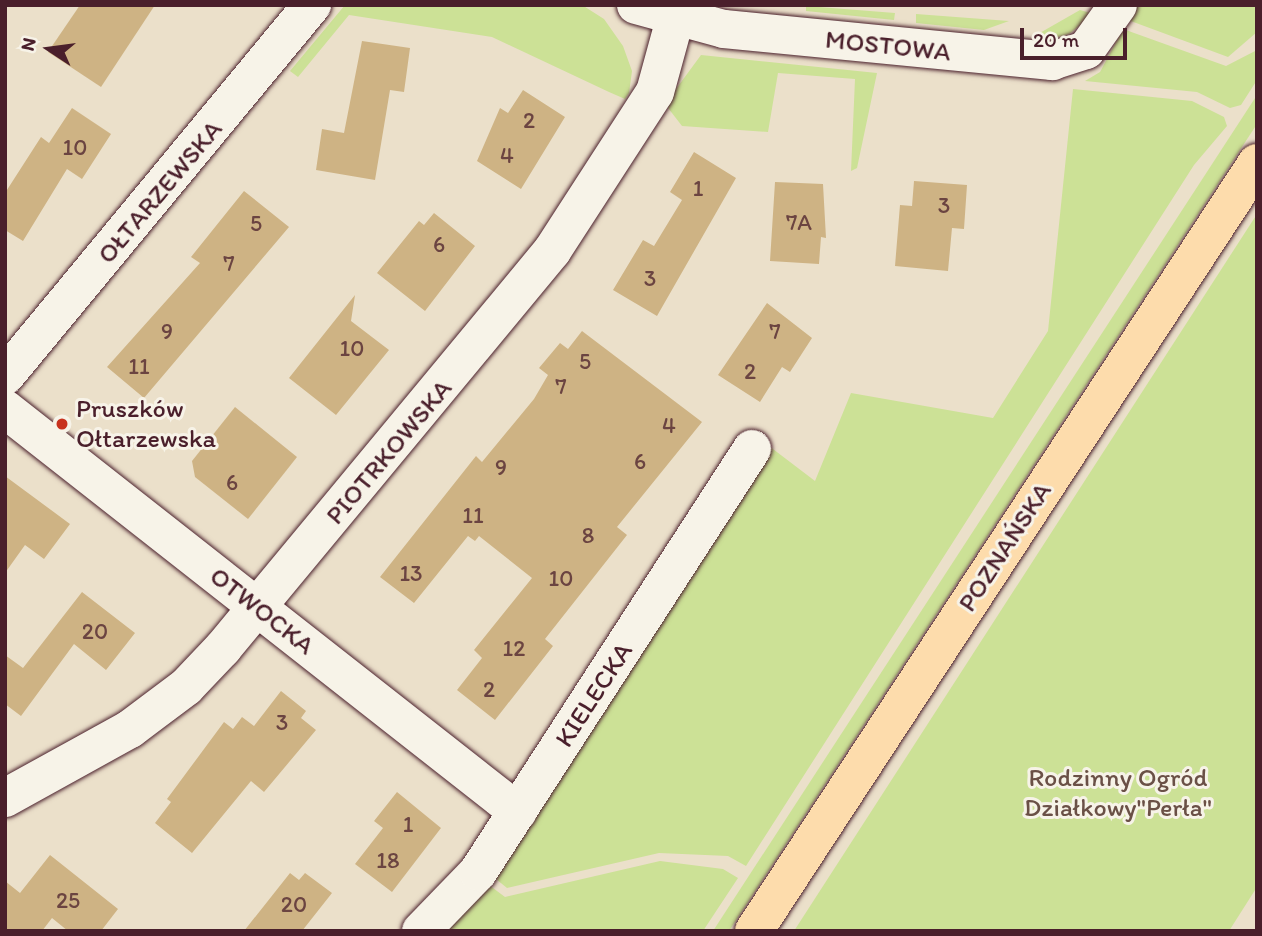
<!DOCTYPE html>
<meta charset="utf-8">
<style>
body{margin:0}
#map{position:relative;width:1262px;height:936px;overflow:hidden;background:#ebe0ca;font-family:Itim,sans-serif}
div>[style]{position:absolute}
.green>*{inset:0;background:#cce196}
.building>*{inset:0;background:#ceb384}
.roads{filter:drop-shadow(0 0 2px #4a1f2b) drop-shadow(0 0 2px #4a1f2b)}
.minor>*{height:38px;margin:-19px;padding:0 19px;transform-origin:19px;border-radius:19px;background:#f7f3e8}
.major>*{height:38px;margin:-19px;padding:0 19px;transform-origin:19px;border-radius:19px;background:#fddcac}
.dots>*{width:19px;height:19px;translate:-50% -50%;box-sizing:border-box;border:4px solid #f7f3e8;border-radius:50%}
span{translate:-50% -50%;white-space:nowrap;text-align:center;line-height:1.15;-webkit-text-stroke:6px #f7f3e8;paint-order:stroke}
.number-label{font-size:23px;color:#6b4441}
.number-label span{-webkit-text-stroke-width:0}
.street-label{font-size:26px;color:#4a1f2b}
.poi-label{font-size:26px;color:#4a1f2b}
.left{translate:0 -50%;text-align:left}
.park-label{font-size:26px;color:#6a5046}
.frame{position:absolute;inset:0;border:7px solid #4a1f2b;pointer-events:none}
.north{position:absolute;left:14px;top:14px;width:70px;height:70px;-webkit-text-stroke:5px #f7f3e8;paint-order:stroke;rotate:283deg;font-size:19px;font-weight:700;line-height:28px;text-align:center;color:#4a1f2b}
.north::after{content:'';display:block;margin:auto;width:24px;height:32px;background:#4a1f2b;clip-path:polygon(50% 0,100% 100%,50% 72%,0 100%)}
.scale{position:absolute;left:1020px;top:28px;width:107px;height:32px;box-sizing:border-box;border:4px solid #4a1f2b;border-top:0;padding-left:9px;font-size:21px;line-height:24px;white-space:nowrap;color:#4a1f2b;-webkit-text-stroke:5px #f7f3e8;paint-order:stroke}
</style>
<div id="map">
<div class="green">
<div style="clip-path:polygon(345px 5px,582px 5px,604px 19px,623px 46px,632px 71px,629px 93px,625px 99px,609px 92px,492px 37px,349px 15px,298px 77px,290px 71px)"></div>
<div style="clip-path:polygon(1136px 5px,1257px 5px,1257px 32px,1228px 57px,1128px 20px)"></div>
<div style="clip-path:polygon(806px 6px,895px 13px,894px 20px,806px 11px)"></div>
<div style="clip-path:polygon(1080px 10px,1094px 14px,1069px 34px,1037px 43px,1038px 34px)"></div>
<div style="clip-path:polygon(916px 14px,1009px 21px,984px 30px,916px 23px)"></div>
<div style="clip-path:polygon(1123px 29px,1226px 66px,1257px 50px,1257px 80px,1241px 105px,1230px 108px,1197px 92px,1085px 81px,1100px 72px)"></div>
<div style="clip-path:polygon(701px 55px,877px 73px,857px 168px,851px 171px,855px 79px,778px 73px,768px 132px,682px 126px,665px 104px)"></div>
<div style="clip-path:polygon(1073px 89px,1192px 101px,1224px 117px,1227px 126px,1194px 165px,746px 866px,728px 856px,659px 853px,507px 888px,491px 875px,769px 446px,815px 481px,851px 393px,993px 418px,1048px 331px)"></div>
<div style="clip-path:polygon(1257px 95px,1257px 124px,729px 931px,713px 931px)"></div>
<div style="clip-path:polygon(1257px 214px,1257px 887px,1229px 931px,794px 931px)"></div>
<div style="clip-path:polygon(660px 861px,723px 869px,738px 878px,703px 931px,441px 931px,485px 882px,505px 897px)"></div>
</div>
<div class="building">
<div style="clip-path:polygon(80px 5px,155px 5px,101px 87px,48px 52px)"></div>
<div style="clip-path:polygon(362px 41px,410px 48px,404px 92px,390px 90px,375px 180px,316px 170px,322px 129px,344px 133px)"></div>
<div style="clip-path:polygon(523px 90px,565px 117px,521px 189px,477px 161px,500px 108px,508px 113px)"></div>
<div style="clip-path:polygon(72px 108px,111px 134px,82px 179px,67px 169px,23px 241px,5px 230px,5px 193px,41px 137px,49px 143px)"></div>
<div style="clip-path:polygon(694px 152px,736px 178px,657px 316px,613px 290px,643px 240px,654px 246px,682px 200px,670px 192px)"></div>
<div style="clip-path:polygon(914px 181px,967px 185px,964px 229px,952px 228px,948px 271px,895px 266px,900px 205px,912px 206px)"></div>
<div style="clip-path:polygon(775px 182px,823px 184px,826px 238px,821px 237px,819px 264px,770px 261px)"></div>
<div style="clip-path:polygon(244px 191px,289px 227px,144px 398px,107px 367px,200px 263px,191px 257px)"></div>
<div style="clip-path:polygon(434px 213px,475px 246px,425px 311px,377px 273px,419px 221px,424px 225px)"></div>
<div style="clip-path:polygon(355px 295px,351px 321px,389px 350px,336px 415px,289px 378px)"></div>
<div style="clip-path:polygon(767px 303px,812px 338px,790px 372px,782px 367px,760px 402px,718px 375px)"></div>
<div style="clip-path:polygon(582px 331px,702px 422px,617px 527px,627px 535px,545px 639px,553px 646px,495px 720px,457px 690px,482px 658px,474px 650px,532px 578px,479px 536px,475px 541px,468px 536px,414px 603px,380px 577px,476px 456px,482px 462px,534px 399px,548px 375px,539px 368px,560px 343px,568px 349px)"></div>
<div style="clip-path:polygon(235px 407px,297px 457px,248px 519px,195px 477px,192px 461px)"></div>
<div style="clip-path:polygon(5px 476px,70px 524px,44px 559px,25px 545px,5px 573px)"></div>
<div style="clip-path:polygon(82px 592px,135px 633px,106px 670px,74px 644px,21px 716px,5px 704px,5px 655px,23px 668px)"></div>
<div style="clip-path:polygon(281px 691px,306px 711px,301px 718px,316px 730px,264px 792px,251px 781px,192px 853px,155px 823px,171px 802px,167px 799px,224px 722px,233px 729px,242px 717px,254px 726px)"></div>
<div style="clip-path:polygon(397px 792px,441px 828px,392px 892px,355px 864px,383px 828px,374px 821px)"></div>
<div style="clip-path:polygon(50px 855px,118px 909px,101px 931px,68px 931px,52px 918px,42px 931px,5px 931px,5px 881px,20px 893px)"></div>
<div style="clip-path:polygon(290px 873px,299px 880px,305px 873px,332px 893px,302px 931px,244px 931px)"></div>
</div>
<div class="roads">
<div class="minor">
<div style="left:636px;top:5px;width:91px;rotate:15.3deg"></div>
<div style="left:724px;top:29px;width:330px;rotate:5.6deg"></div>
<div style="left:1052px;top:61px;width:36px;rotate:-18deg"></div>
<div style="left:1086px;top:50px;width:55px;rotate:-54.6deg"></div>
<div style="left:5px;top:376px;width:482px;rotate:-50.4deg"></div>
<div style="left:5px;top:409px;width:652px;rotate:38.15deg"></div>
<div style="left:5px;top:798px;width:143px;rotate:-28.9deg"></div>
<div style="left:130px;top:729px;width:70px;rotate:-36.9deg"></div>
<div style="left:186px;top:687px;width:54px;rotate:-46.5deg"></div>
<div style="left:223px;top:648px;width:516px;rotate:-50.35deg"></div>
<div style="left:552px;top:251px;width:189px;rotate:-57.1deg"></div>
<div style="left:655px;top:92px;width:76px;rotate:-74.7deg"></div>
<div style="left:421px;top:931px;width:82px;rotate:-46deg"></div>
<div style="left:478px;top:872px;width:504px;rotate:-57.07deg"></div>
</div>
<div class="major">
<div style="left:754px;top:931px;width:918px;rotate:-56.78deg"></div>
</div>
</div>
<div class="dots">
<div style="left:62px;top:424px;background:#c8321e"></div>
</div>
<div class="number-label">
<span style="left:529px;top:120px">2</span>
<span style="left:75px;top:147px">10</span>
<span style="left:507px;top:155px">4</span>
<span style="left:698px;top:188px">1</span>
<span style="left:944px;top:205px">3</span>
<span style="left:799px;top:222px">7A</span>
<span style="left:256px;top:223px">5</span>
<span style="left:439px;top:244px">6</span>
<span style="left:229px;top:263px">7</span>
<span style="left:650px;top:278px">3</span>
<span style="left:167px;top:331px">9</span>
<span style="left:775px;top:331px">7</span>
<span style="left:352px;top:348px">10</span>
<span style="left:585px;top:361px">5</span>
<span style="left:139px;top:366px">11</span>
<span style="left:750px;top:371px">2</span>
<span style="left:561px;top:386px">7</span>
<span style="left:669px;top:425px">4</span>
<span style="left:640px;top:461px">6</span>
<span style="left:501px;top:467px">9</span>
<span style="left:232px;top:482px">6</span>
<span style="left:473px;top:515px">11</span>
<span style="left:588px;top:535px">8</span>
<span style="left:411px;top:573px">13</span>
<span style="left:561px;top:578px">10</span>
<span style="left:95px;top:631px">20</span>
<span style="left:514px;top:648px">12</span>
<span style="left:489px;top:689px">2</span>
<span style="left:282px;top:722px">3</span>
<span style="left:408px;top:824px">1</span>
<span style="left:388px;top:860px">18</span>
<span style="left:68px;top:900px">25</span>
<span style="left:294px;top:904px">20</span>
</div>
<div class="street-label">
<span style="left:888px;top:46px;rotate:6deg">MOSTOWA</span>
<span style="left:160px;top:192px;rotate:-50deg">OŁTARZEWSKA</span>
<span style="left:389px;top:452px;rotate:-50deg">PIOTRKOWSKA</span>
<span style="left:1005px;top:547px;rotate:-57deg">POZNAŃSKA</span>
<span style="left:262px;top:611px;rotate:38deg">OTWOCKA</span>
<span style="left:594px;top:695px;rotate:-57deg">KIELECKA</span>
</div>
<div class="poi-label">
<span class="left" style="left:76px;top:424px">Pruszków<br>Ołtarzewska</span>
</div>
<div class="park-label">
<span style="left:1118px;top:793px">Rodzinny Ogród<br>Działkowy"Perła"</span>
</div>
<div class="frame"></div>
<div class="north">N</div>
<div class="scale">20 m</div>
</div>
